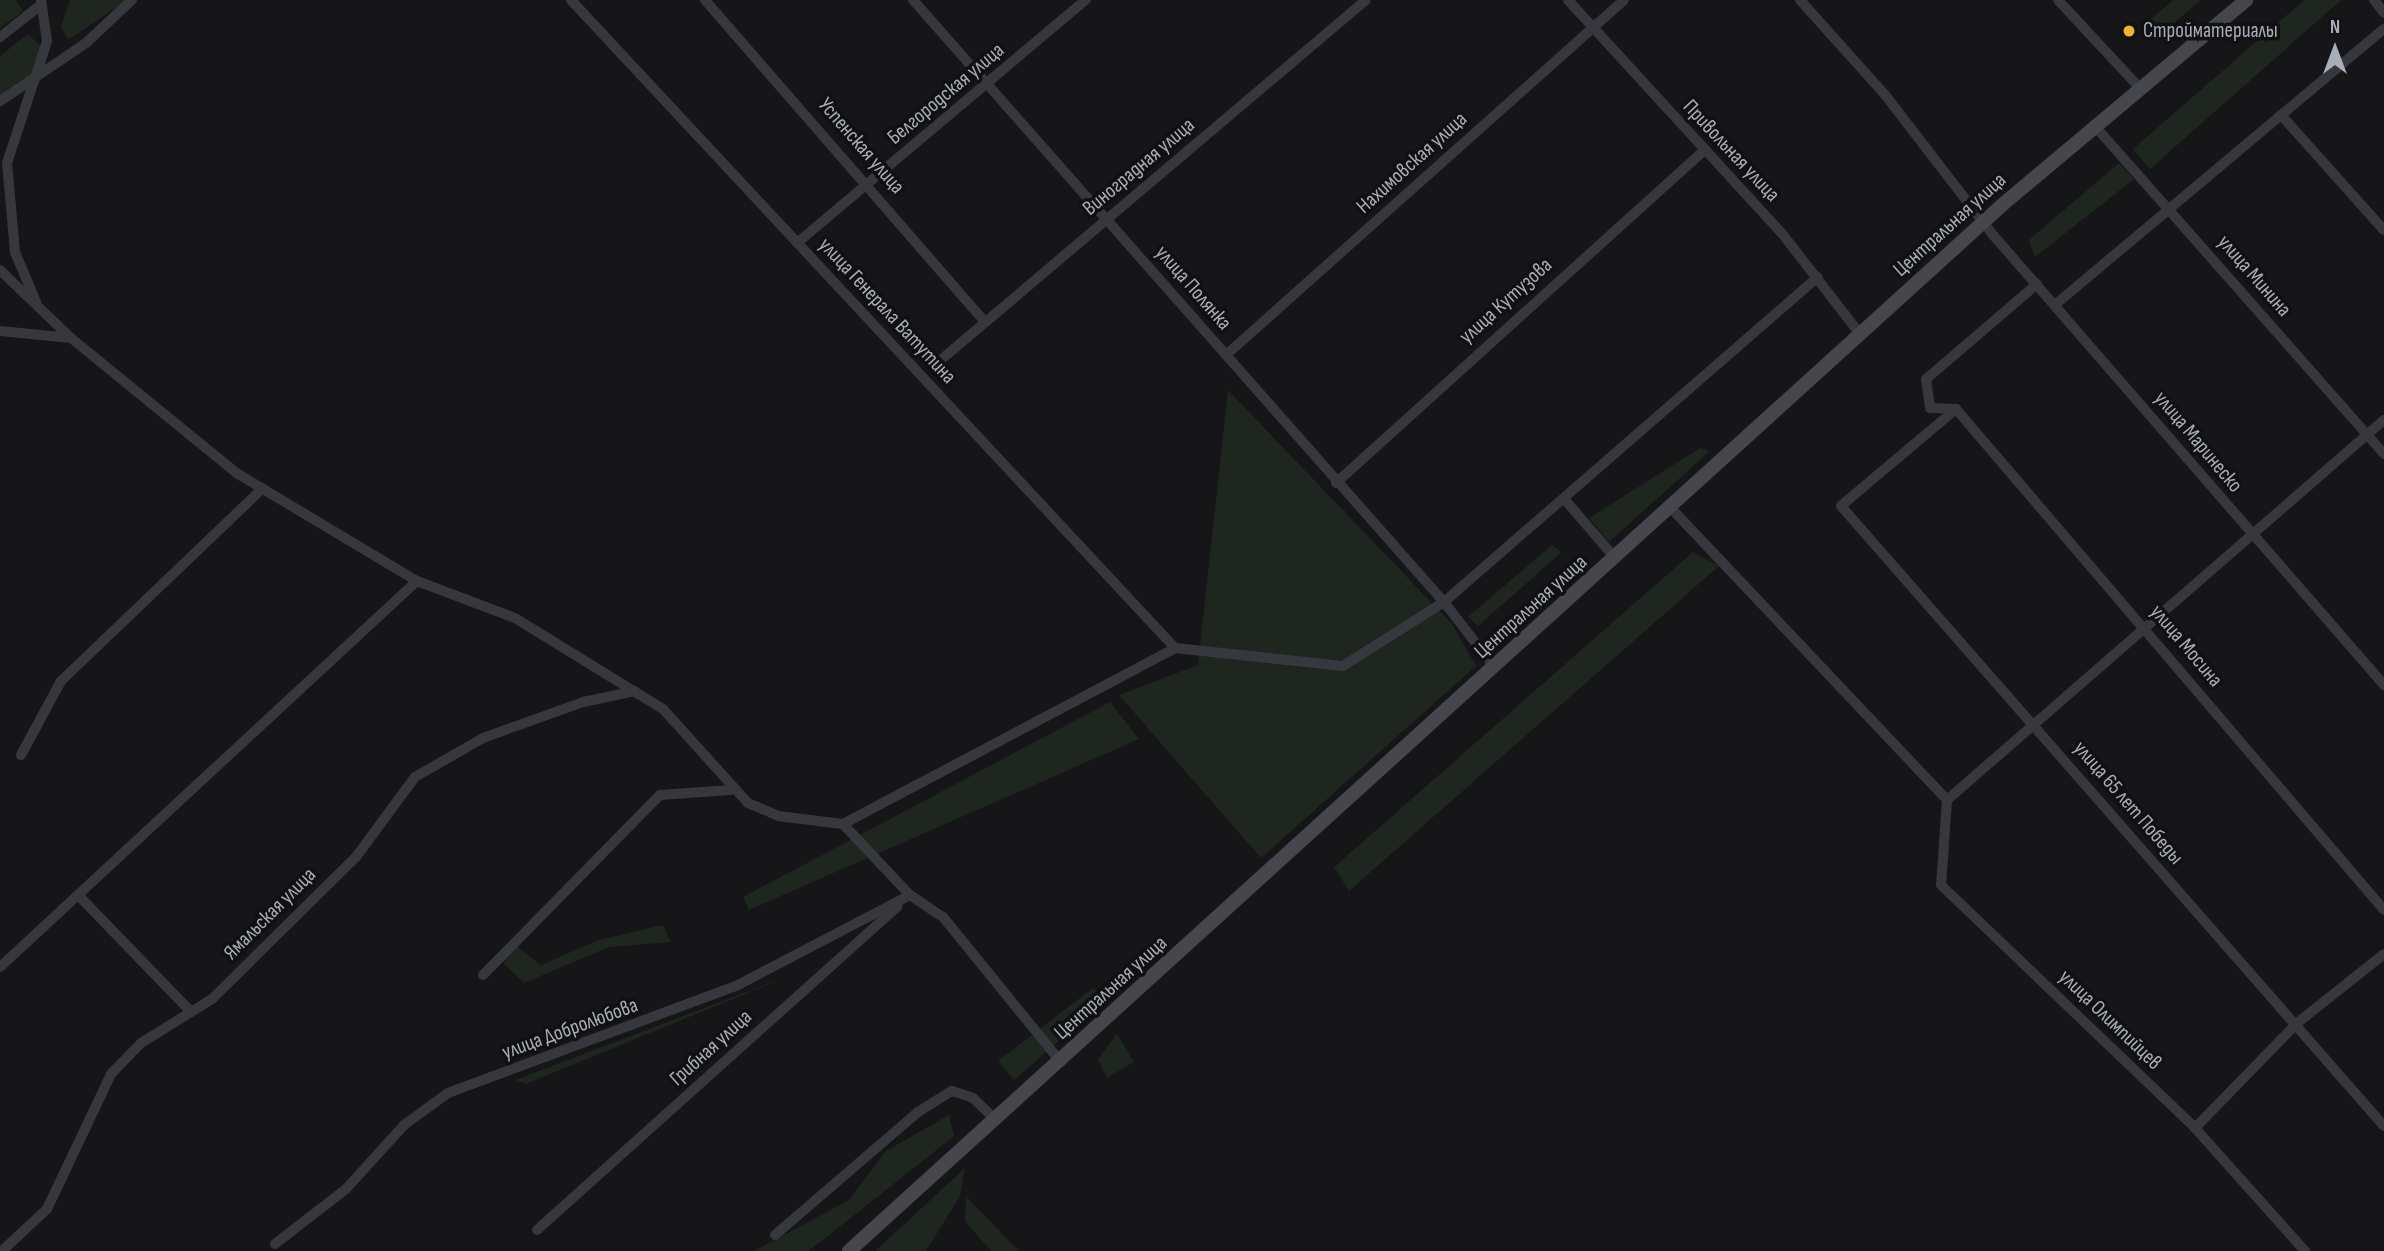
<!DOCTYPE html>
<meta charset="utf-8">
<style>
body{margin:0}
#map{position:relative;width:2384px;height:1251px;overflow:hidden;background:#161618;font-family:"Sofia Sans Condensed",sans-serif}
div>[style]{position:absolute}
.green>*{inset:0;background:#1e261f}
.minor>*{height:10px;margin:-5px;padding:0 5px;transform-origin:5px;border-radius:5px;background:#37383d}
.secondary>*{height:14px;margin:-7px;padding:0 7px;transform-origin:7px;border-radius:7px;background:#45474d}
.dots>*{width:19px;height:19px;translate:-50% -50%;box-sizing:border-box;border:4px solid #111113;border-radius:50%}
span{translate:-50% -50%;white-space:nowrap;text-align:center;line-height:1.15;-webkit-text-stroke:7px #111113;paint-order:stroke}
.poi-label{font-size:21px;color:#a8adb8}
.left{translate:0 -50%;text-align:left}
.street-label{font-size:21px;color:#a8adb8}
.north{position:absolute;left:2300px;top:14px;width:70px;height:70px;-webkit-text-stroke:5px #111113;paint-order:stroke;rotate:0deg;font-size:19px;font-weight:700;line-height:28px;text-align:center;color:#a8adb8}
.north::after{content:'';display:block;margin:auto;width:24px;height:32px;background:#a8adb8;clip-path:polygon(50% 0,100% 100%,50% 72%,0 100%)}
</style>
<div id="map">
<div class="green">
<div style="clip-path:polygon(0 0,16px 0,23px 11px,0 28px)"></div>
<div style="clip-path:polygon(70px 0,127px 0,68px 40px,61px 27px)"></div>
<div style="clip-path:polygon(2173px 0,2201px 0,2156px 38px,2145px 25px)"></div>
<div style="clip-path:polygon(2304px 0,2341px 0,2150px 169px,2133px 149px)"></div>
<div style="clip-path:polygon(28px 34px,42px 47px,30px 76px,0 95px,0 56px)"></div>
<div style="clip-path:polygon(2119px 163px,2134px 179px,2035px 257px,2029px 240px)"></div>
<div style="clip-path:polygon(1228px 390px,1452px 624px,1476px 666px,1261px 858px,1119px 695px,1198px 665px)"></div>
<div style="clip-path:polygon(1700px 448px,1710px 451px,1609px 542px,1589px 518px)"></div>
<div style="clip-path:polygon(1552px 545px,1562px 552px,1478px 626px,1468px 617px)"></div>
<div style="clip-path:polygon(1693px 552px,1719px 566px,1349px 891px,1334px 867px)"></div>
<div style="clip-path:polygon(1110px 702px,1139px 739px,749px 910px,743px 897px)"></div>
<div style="clip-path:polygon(663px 925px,671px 942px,609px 947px,524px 983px,504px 964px,514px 944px,541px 965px,599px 940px)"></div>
<div style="clip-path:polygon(786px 977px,526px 1084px,515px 1080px)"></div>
<div style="clip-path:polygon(1093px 988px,1105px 1001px,1014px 1080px,998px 1061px)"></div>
<div style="clip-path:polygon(1117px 1034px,1134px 1062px,1107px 1078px,1098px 1059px)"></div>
<div style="clip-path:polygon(949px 1115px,954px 1136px,809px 1251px,754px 1251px,849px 1200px,886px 1151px)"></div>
<div style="clip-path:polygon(965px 1168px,960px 1196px,926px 1251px,875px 1251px)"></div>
<div style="clip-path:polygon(966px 1196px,1011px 1243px,1020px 1251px,991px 1251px,965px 1221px)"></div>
</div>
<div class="minor">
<div style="left:571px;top:0;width:886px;rotate:47.01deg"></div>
<div style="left:705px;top:0;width:425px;rotate:49deg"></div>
<div style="left:913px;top:0;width:803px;rotate:48.59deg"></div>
<div style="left:1444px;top:602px;width:83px;rotate:52.3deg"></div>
<div style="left:1568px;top:0;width:320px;rotate:47.5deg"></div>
<div style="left:1784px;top:236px;width:124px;rotate:52.2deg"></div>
<div style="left:1800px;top:0;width:129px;rotate:48.1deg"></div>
<div style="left:1886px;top:96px;width:177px;rotate:52.4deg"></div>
<div style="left:1994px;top:236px;width:595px;rotate:49.02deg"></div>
<div style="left:2058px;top:0;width:117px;rotate:47.1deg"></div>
<div style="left:2374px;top:0;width:16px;rotate:52deg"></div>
<div style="left:0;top:37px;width:53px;rotate:-38.2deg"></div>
<div style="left:0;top:101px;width:104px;rotate:-34deg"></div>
<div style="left:86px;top:43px;width:63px;rotate:-43.1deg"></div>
<div style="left:2281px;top:115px;width:154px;rotate:48.2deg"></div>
<div style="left:2094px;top:125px;width:439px;rotate:48.6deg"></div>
<div style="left:797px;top:243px;width:378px;rotate:-40.1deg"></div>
<div style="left:0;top:270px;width:98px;rotate:43.8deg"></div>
<div style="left:71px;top:338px;width:215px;rotate:39.2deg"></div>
<div style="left:238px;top:474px;width:209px;rotate:30.9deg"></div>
<div style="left:417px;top:581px;width:105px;rotate:20.7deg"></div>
<div style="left:515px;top:618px;width:174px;rotate:31.6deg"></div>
<div style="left:663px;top:709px;width:127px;rotate:47.9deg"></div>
<div style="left:748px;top:803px;width:33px;rotate:23deg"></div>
<div style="left:778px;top:816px;width:65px;rotate:7deg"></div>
<div style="left:843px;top:824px;width:98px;rotate:46.7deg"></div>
<div style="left:910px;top:895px;width:40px;rotate:34deg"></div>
<div style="left:943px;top:917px;width:187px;rotate:50.9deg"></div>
<div style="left:2037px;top:284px;width:146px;rotate:139.4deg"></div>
<div style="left:1926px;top:379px;width:29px;rotate:82deg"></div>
<div style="left:1930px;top:408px;width:26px;rotate:2deg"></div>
<div style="left:1956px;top:409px;width:150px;rotate:139.9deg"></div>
<div style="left:1841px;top:506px;width:824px;rotate:48.79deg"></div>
<div style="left:36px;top:302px;width:54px;rotate:-112.8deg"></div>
<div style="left:15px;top:252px;width:89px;rotate:-95.1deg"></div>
<div style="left:7px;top:163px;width:128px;rotate:-71.8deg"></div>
<div style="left:47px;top:41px;width:41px;rotate:-98.3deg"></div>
<div style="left:2056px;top:304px;width:428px;rotate:-40deg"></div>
<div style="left:0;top:331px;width:71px;rotate:5.6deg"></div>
<div style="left:1226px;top:355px;width:533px;rotate:-41.73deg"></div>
<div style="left:936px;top:364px;width:563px;rotate:-40.25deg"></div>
<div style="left:1956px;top:409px;width:659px;rotate:49.49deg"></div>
<div style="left:1336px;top:483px;width:496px;rotate:-42.1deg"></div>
<div style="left:1566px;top:501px;width:75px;rotate:49.3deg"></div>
<div style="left:1670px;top:507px;width:403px;rotate:46.6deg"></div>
<div style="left:1947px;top:800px;width:579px;rotate:-41.01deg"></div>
<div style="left:21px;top:755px;width:84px;rotate:-61.6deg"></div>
<div style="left:61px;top:681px;width:279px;rotate:-43.7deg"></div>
<div style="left:1947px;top:800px;width:85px;rotate:94deg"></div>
<div style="left:1941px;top:885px;width:352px;rotate:43.7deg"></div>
<div style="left:2195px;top:1128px;width:165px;rotate:48.2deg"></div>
<div style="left:843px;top:824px;width:376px;rotate:-27.9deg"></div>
<div style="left:1175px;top:648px;width:169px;rotate:6.1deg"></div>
<div style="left:1343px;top:666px;width:120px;rotate:-32.4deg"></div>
<div style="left:1444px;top:602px;width:495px;rotate:-41deg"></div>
<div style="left:80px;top:897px;width:160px;rotate:46deg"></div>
<div style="left:0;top:967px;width:568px;rotate:-42.79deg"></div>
<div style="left:483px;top:975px;width:252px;rotate:-45.5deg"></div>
<div style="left:660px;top:795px;width:71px;rotate:-4deg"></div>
<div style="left:2195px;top:1128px;width:145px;rotate:-45.8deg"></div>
<div style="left:2296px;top:1024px;width:112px;rotate:-38.5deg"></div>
<div style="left:537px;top:1230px;width:484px;rotate:-41.9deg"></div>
<div style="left:775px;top:1235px;width:189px;rotate:-40.7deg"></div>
<div style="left:918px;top:1112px;width:40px;rotate:-32deg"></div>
<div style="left:952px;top:1091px;width:22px;rotate:18deg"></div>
<div style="left:973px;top:1098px;width:32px;rotate:44deg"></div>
<div style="left:275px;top:1244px;width:90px;rotate:-37.8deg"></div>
<div style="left:346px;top:1189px;width:86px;rotate:-47.8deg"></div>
<div style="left:404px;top:1125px;width:54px;rotate:-36deg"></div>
<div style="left:448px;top:1093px;width:309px;rotate:-20.4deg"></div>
<div style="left:738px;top:985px;width:194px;rotate:-27.6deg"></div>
<div style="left:2px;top:1251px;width:62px;rotate:-43deg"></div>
<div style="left:47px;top:1209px;width:149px;rotate:-64.6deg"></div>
<div style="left:111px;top:1074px;width:43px;rotate:-45.9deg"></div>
<div style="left:141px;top:1043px;width:84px;rotate:-31.8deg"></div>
<div style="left:212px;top:999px;width:202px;rotate:-44.6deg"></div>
<div style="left:356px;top:857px;width:99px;rotate:-53.6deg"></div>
<div style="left:415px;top:777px;width:78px;rotate:-29.8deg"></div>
<div style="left:483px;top:738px;width:106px;rotate:-19.8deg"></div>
<div style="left:583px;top:702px;width:53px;rotate:-11.9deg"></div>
</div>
<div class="secondary">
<div style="left:849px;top:1251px;width:1557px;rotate:-42.21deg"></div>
<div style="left:2002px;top:205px;width:319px;rotate:-40deg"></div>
</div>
<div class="dots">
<div style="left:2129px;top:31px;background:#f2b134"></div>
</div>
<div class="poi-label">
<span class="left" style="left:2143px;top:31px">Стройматериалы</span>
</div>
<div class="street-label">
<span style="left:946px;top:94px;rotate:-40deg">Белгородская улица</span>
<span style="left:861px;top:146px;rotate:49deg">Успенская улица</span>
<span style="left:1731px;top:151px;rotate:47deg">Привольная улица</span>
<span style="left:1412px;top:163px;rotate:-42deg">Нахимовская улица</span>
<span style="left:1139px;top:167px;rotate:-40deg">Виноградная улица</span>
<span style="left:1950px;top:225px;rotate:-42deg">Центральная улица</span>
<span style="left:2254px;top:276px;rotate:49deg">улица Минина</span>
<span style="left:1193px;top:288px;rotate:49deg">улица Полянка</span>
<span style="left:1506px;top:301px;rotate:-42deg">улица Кутузова</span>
<span style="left:887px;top:311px;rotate:47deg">улица Генерала Ватутина</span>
<span style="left:2198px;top:442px;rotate:50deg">улица Маринеско</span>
<span style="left:1531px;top:607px;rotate:-42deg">Центральная улица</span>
<span style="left:2186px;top:646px;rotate:50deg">улица Мосина</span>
<span style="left:2128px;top:803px;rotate:49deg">улица 65 лет Победы</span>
<span style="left:270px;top:914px;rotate:-45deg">Ямальская улица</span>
<span style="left:1111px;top:988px;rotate:-42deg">Центральная улица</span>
<span style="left:2110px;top:1020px;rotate:44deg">улица Олимпийцев</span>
<span style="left:570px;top:1029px;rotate:-20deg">улица Добролюбова</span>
<span style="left:711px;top:1048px;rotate:-42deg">Грибная улица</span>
</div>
<div class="north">N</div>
</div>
